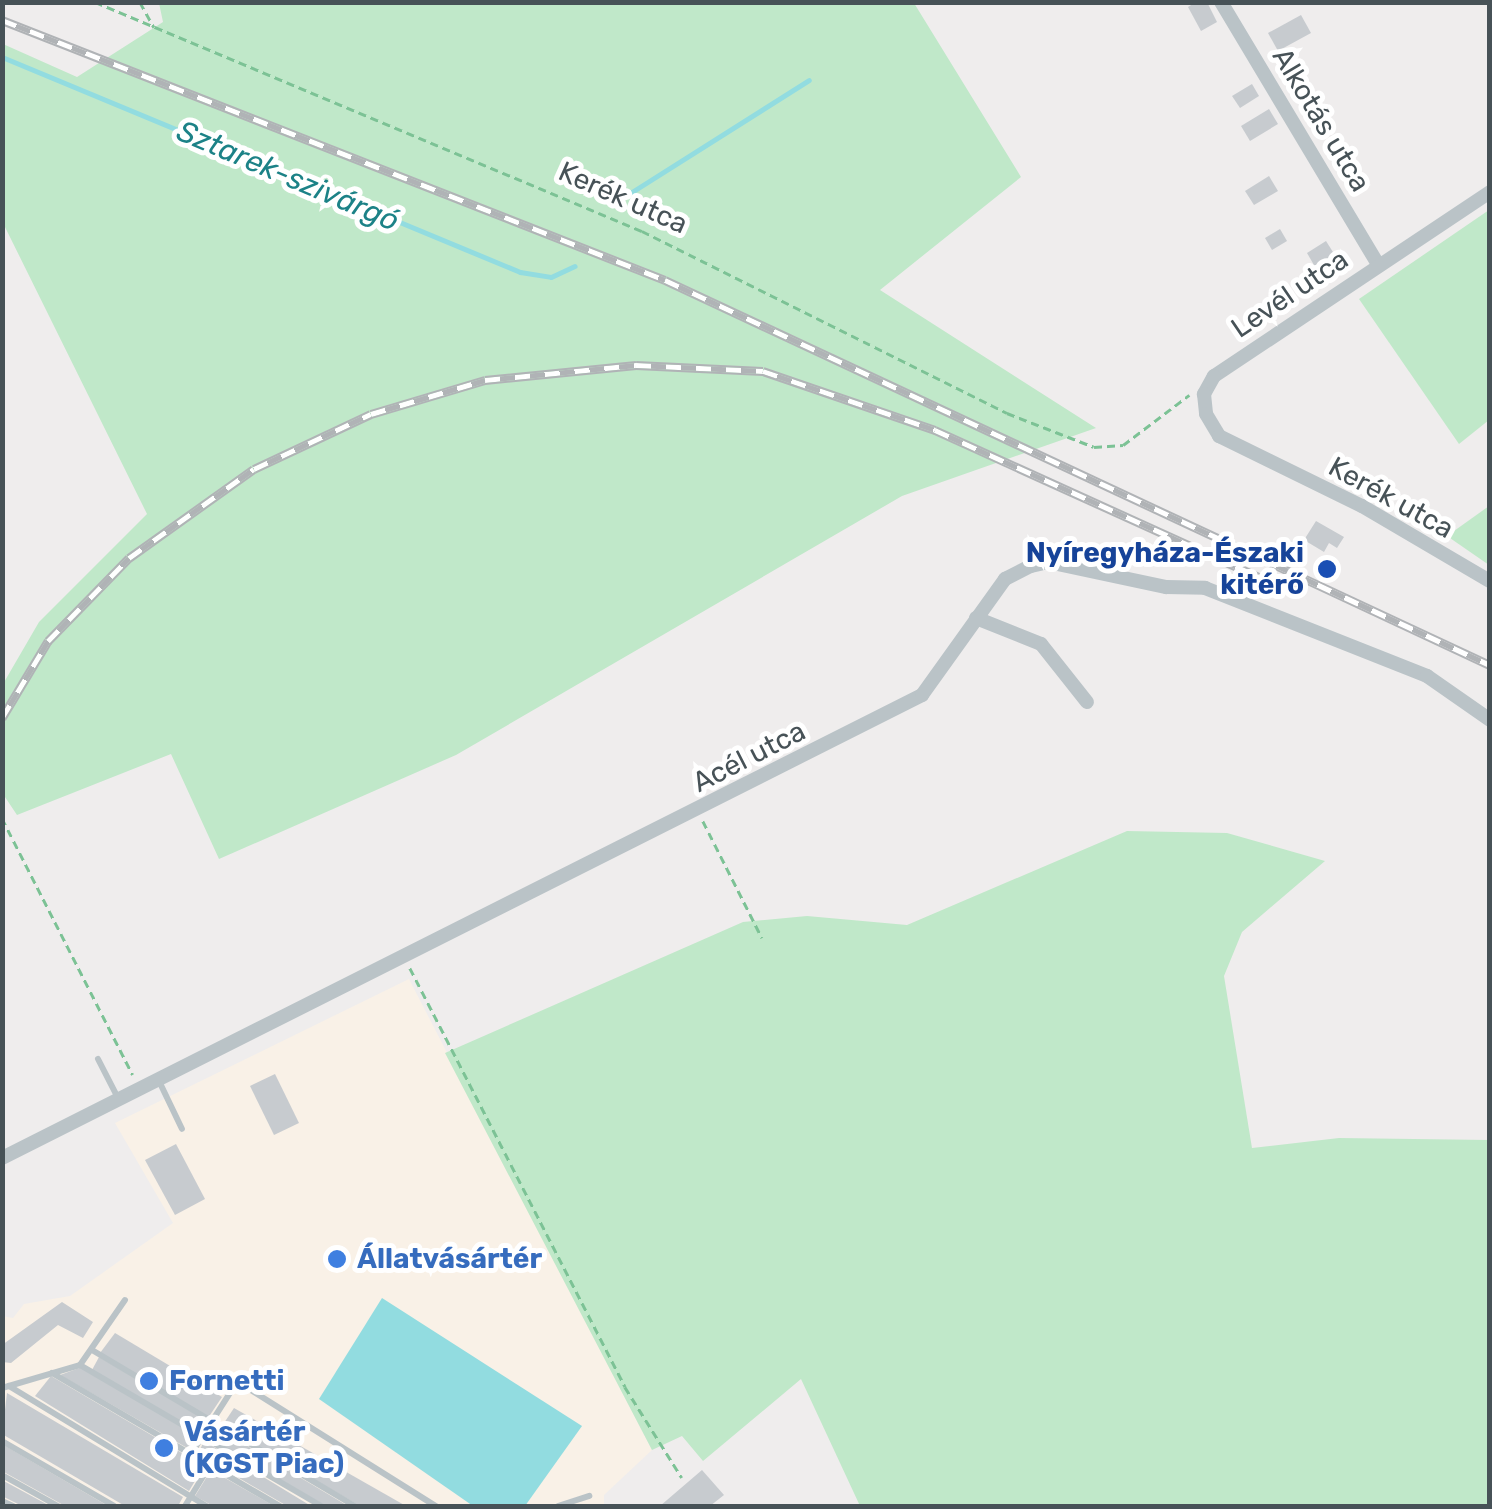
<!DOCTYPE html>
<meta charset="utf-8">
<style>
body{margin:0}
#map{position:relative;width:1492px;height:1509px;overflow:hidden;background:#efeded;font-family:Rubik,sans-serif}
div>[style]{position:absolute}
.commercial>*{inset:0;background:#f9f1e7}
.green>*{inset:0;background:#c0e8c9}
.water>*{inset:0;background:#92dce0}
.stream>*{height:5px;margin:-2.5px;padding:0 2.5px;transform-origin:2.5px;border-radius:2.5px;background:#92dce0}
.building>*{inset:0;background:#c7cbcf}
.path>*{height:2.5px;margin-top:-1.25px;transform-origin:0;background:repeating-linear-gradient(90deg,#7cc295 0 8px,transparent 0 13px)}
.lane>*{height:6px;margin:-3px;padding:0 3px;transform-origin:3px;border-radius:3px;background:#bac3c7}
.street>*{height:14px;margin:-7px;padding:0 7px;transform-origin:7px;border-radius:7px;background:#bac3c7}
.rail>*{height:9px;margin-top:-4.5px;transform-origin:0;background:repeating-linear-gradient(90deg,#fff 0 15px,#b0b3b6 0 30px);box-sizing:border-box;border-block:2px solid #b0b3b6}
.dots>*{width:28px;height:28px;translate:-50% -50%;box-sizing:border-box;border:5px solid #fff;border-radius:50%}
span{translate:-50% -50%;white-space:nowrap;text-align:center;line-height:1.15;-webkit-text-stroke:10px #fff;paint-order:stroke}
.street-label{font-size:28px;color:#475257}
.transit-label{font-size:28px;color:#164399;font-weight:700}
.right{translate:-100% -50%;text-align:right}
.shop-label{font-size:28px;color:#366cbe;font-weight:700}
.left{translate:0 -50%;text-align:left}
.water-label{font-size:30px;color:#1c8287;font-style:italic}
.frame{position:absolute;inset:0;border:5px solid #475257;pointer-events:none}
</style>
<div id="map">
<div class="commercial">
<div style="clip-path:polygon(409px 979px,652px 1450px,604px 1495px,604px 1506px,3px 1506px,2px 1316px,13px 1318px,24px 1304px,70px 1296px,173px 1223px,115px 1123px)"></div>
</div>
<div class="green">
<div style="clip-path:polygon(159px 3px,914px 3px,1021px 177px,880px 290px,1096px 428px,902px 496px,456px 755px,219px 859px,171px 754px,17px 815px,3px 794px,3px 684px,39px 622px,147px 514px,3px 223px,3px 44px,77px 77px,163px 22px)"></div>
<div style="clip-path:polygon(1489px 210px,1489px 420px,1459px 444px,1359px 299px)"></div>
<div style="clip-path:polygon(1489px 506px,1489px 565px,1447px 536px)"></div>
<div style="clip-path:polygon(1127px 831px,1227px 833px,1325px 861px,1242px 932px,1224px 976px,1252px 1148px,1339px 1138px,1489px 1140px,1489px 1506px,860px 1506px,801px 1379px,703px 1461px,682px 1436px,652px 1450px,445px 1053px,743px 922px,807px 916px,907px 925px)"></div>
</div>
<div class="water">
<div style="clip-path:polygon(382px 1298px,582px 1426px,525px 1506px,473px 1506px,319px 1399px)"></div>
</div>
<div class="stream">
<div style="left:2px;top:57px;width:561px;rotate:22.54deg"></div>
<div style="left:520px;top:272px;width:31px;rotate:9deg"></div>
<div style="left:551px;top:277px;width:26px;rotate:-25deg"></div>
<div style="left:627px;top:195px;width:215px;rotate:-32.3deg"></div>
</div>
<div class="building">
<div style="clip-path:polygon(1196px 2px,1207px 2px,1217px 22px,1201px 31px,1188px 7px)"></div>
<div style="clip-path:polygon(1301px 15px,1311px 33px,1278px 51px,1268px 33px)"></div>
<div style="clip-path:polygon(1252px 84px,1259px 96px,1240px 108px,1232px 96px)"></div>
<div style="clip-path:polygon(1269px 109px,1278px 124px,1250px 141px,1241px 126px)"></div>
<div style="clip-path:polygon(1269px 176px,1278px 191px,1254px 205px,1245px 191px)"></div>
<div style="clip-path:polygon(1280px 229px,1287px 241px,1272px 250px,1265px 238px)"></div>
<div style="clip-path:polygon(1326px 241px,1338px 260px,1318px 272px,1307px 253px)"></div>
<div style="clip-path:polygon(1316px 521px,1344px 537px,1337px 548px,1329px 543px,1324px 552px,1304px 540px)"></div>
<div style="clip-path:polygon(275px 1074px,299px 1123px,274px 1135px,250px 1086px)"></div>
<div style="clip-path:polygon(176px 1144px,205px 1199px,175px 1215px,145px 1160px)"></div>
<div style="clip-path:polygon(62px 1302px,93px 1322px,83px 1338px,58px 1325px,11px 1363px,2px 1362px,2px 1345px)"></div>
<div style="clip-path:polygon(115px 1333px,222px 1397px,208px 1418px,100px 1353px)"></div>
<div style="clip-path:polygon(99px 1357px,204px 1418px,196px 1432px,92px 1370px)"></div>
<div style="clip-path:polygon(82px 1367px,197px 1436px,189px 1449px,60px 1375px)"></div>
<div style="clip-path:polygon(51px 1376px,204px 1466px,189px 1491px,35px 1396px)"></div>
<div style="clip-path:polygon(7px 1393px,183px 1497px,178px 1506px,125px 1506px,2px 1434px)"></div>
<div style="clip-path:polygon(234px 1408px,406px 1506px,360px 1506px,222px 1426px)"></div>
<div style="clip-path:polygon(214px 1426px,348px 1506px,326px 1506px,207px 1437px)"></div>
<div style="clip-path:polygon(204px 1441px,311px 1506px,287px 1506px,198px 1454px)"></div>
<div style="clip-path:polygon(2px 1444px,108px 1506px,65px 1506px,2px 1471px)"></div>
<div style="clip-path:polygon(211px 1470px,274px 1506px,213px 1506px,195px 1496px)"></div>
<div style="clip-path:polygon(702px 1470px,724px 1495px,710px 1506px,660px 1506px)"></div>
<div style="clip-path:polygon(2px 1480px,50px 1506px,22px 1506px,2px 1496px)"></div>
</div>
<div class="path">
<div style="left:95px;top:2px;width:593px;rotate:22.72deg"></div>
<div style="left:642px;top:231px;width:408px;rotate:26.5deg"></div>
<div style="left:1007px;top:413px;width:93px;rotate:21.3deg"></div>
<div style="left:1094px;top:447px;width:29px;rotate:-4deg"></div>
<div style="left:1123px;top:445px;width:83px;rotate:-37.1deg"></div>
<div style="left:140px;top:2px;width:29px;rotate:61deg"></div>
<div style="left:2px;top:818px;width:288px;rotate:63deg"></div>
<div style="left:703px;top:821px;width:131px;rotate:63.2deg"></div>
<div style="left:410px;top:968px;width:471px;rotate:62.8deg"></div>
<div style="left:625px;top:1387px;width:107px;rotate:57.9deg"></div>
</div>
<div class="lane">
<div style="left:98px;top:1059px;width:44px;rotate:62.9deg"></div>
<div style="left:159px;top:1081px;width:53px;rotate:64.4deg"></div>
<div style="left:92px;top:1350px;width:306px;rotate:30.7deg"></div>
<div style="left:80px;top:1365px;width:279px;rotate:30.3deg"></div>
<div style="left:52px;top:1373px;width:264px;rotate:30.3deg"></div>
<div style="left:238px;top:1382px;width:234px;rotate:32.1deg"></div>
<div style="left:9px;top:1386px;width:231px;rotate:31.3deg"></div>
<div style="left:2px;top:1388px;width:81px;rotate:-16.4deg"></div>
<div style="left:80px;top:1365px;width:79px;rotate:-55.3deg"></div>
<div style="left:2px;top:1441px;width:129px;rotate:30.1deg"></div>
<div style="left:191px;top:1454px;width:76px;rotate:-57.4deg"></div>
<div style="left:2px;top:1475px;width:64px;rotate:29deg"></div>
<div style="left:2px;top:1501px;width:12px;rotate:24deg"></div>
<div style="left:185px;top:1506px;width:48px;rotate:-58.6deg"></div>
<div style="left:558px;top:1506px;width:33px;rotate:-18deg"></div>
</div>
<div class="street">
<div style="left:1221px;top:2px;width:305px;rotate:59.1deg"></div>
<div style="left:1490px;top:192px;width:332px;rotate:146.3deg"></div>
<div style="left:1214px;top:376px;width:21px;rotate:119deg"></div>
<div style="left:1204px;top:394px;width:20px;rotate:84deg"></div>
<div style="left:1206px;top:414px;width:26px;rotate:59deg"></div>
<div style="left:1219px;top:436px;width:159px;rotate:26.1deg"></div>
<div style="left:1362px;top:506px;width:148px;rotate:30.4deg"></div>
<div style="left:976px;top:618px;width:70px;rotate:21.8deg"></div>
<div style="left:1041px;top:644px;width:74px;rotate:51.6deg"></div>
<div style="left:2px;top:1158px;width:1030px;rotate:-26.71deg"></div>
<div style="left:922px;top:695px;width:143px;rotate:-54.4deg"></div>
<div style="left:1005px;top:579px;width:29px;rotate:-27deg"></div>
<div style="left:1031px;top:566px;width:17px;rotate:-13deg"></div>
<div style="left:1048px;top:562px;width:121px;rotate:12deg"></div>
<div style="left:1166px;top:587px;width:39px;rotate:1deg"></div>
<div style="left:1205px;top:588px;width:239px;rotate:21.6deg"></div>
<div style="left:1427px;top:676px;width:77px;rotate:34.9deg"></div>
</div>
<div class="rail">
<div style="left:2px;top:20px;width:712px;rotate:21.41deg"></div>
<div style="left:665px;top:280px;width:910px;rotate:25.02deg"></div>
<div style="left:2px;top:718px;width:90px;rotate:-59.1deg"></div>
<div style="left:48px;top:641px;width:116px;rotate:-45.7deg"></div>
<div style="left:129px;top:558px;width:153px;rotate:-35.5deg"></div>
<div style="left:254px;top:469px;width:129px;rotate:-25.2deg"></div>
<div style="left:371px;top:414px;width:119px;rotate:-16.6deg"></div>
<div style="left:485px;top:380px;width:152px;rotate:-5.7deg"></div>
<div style="left:636px;top:365px;width:127px;rotate:2.7deg"></div>
<div style="left:763px;top:371px;width:182px;rotate:18.9deg"></div>
<div style="left:935px;top:430px;width:385px;rotate:24.4deg"></div>
</div>
<div class="dots">
<div style="left:1327px;top:569px;background:#1a4fb4"></div>
<div style="left:337px;top:1259px;background:#3f7fe0"></div>
<div style="left:149px;top:1381px;background:#3f7fe0"></div>
<div style="left:164px;top:1448px;background:#3f7fe0"></div>
</div>
<div class="street-label">
<span style="left:1321px;top:120px;rotate:59deg">Alkotás utca</span>
<span style="left:623px;top:198px;rotate:24deg">Kerék utca</span>
<span style="left:1290px;top:294px;rotate:-34deg">Levél utca</span>
<span style="left:1391px;top:498px;rotate:29deg">Kerék utca</span>
<span style="left:749px;top:757px;rotate:-27deg">Acél utca</span>
</div>
<div class="transit-label">
<span class="right" style="left:1304px;top:569px">Nyíregyháza-Északi<br>kitérő</span>
</div>
<div class="shop-label">
<span class="left" style="left:357px;top:1259px">Állatvásártér</span>
<span class="left" style="left:169px;top:1381px">Fornetti</span>
<span class="left" style="left:184px;top:1448px">Vásártér<br>(KGST Piac)</span>
</div>
<div class="water-label">
<span style="left:288px;top:176px;rotate:23deg">Sztarek-szivárgó</span>
</div>
<div class="frame"></div>
</div>
